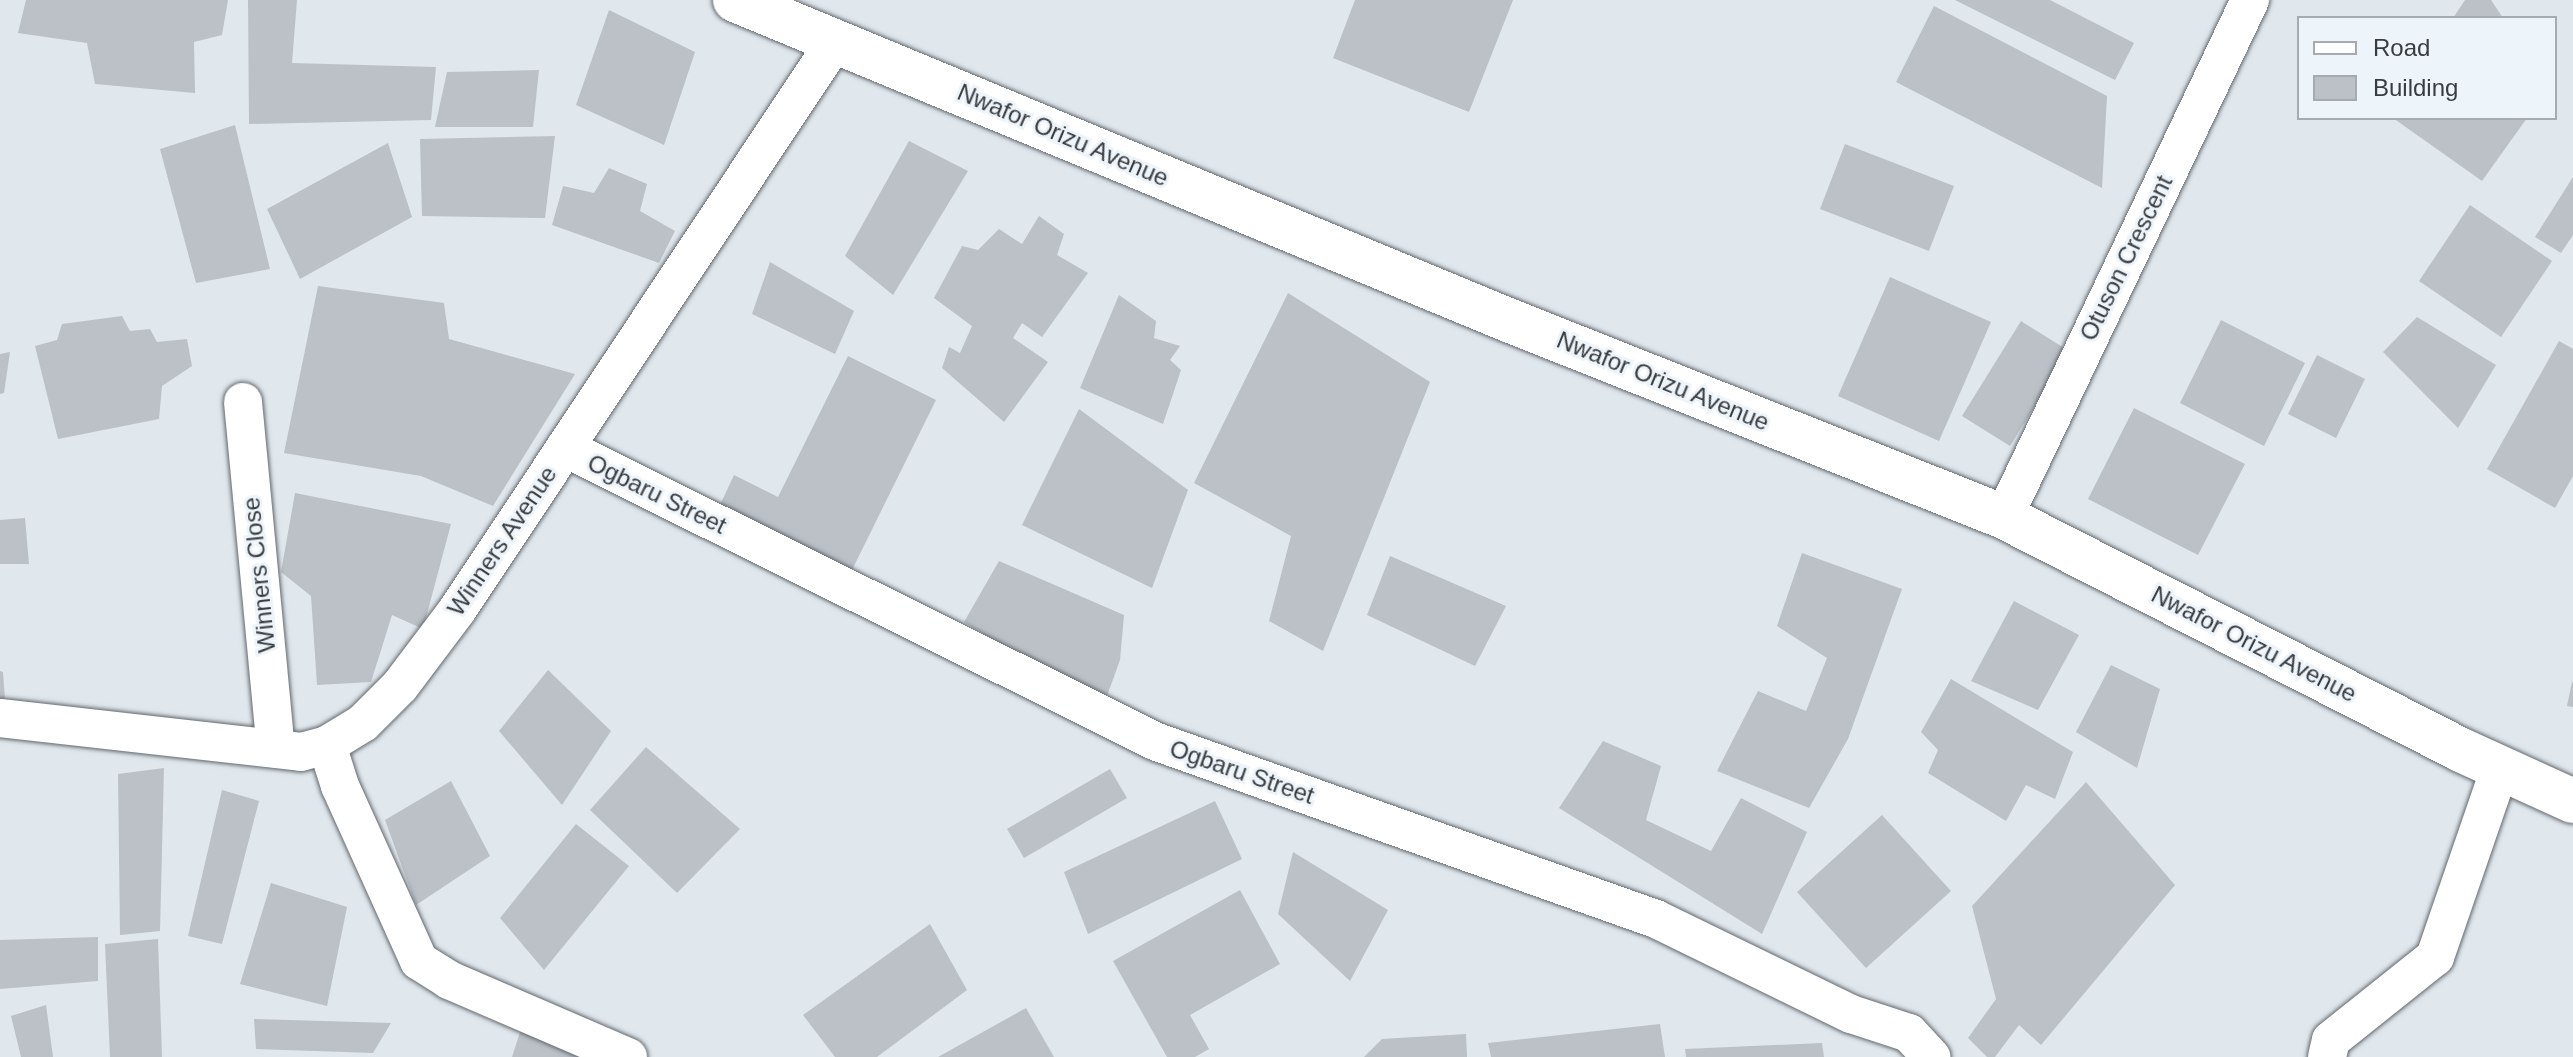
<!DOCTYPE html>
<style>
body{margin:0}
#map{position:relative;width:2573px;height:1057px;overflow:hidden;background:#e0e7ed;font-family:Arial,sans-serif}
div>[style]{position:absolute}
.building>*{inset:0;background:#bbc1c7}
.roads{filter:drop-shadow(0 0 2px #62686d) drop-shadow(0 0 2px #62686d)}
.street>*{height:38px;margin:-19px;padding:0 19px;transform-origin:19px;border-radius:19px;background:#fff}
.secondary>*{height:44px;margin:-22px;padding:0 22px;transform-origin:22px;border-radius:22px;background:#fff}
span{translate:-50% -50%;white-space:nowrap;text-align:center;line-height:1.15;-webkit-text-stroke:6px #edf4fa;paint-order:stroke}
.street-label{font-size:24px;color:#3a3d40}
.legend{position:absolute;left:2297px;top:16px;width:260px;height:104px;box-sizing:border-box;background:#edf4fa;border:2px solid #a5abb0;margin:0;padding:10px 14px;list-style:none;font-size:24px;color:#3a3d40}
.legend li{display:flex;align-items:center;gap:16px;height:40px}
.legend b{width:40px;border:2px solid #a5abb0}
</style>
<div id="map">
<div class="building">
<div style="clip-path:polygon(26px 0,228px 0,222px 35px,194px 42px,195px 93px,95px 84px,87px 43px,18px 33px)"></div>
<div style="clip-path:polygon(248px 0,297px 0,292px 63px,436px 67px,431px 120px,249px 124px)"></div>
<div style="clip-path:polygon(1355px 0,1513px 0,1469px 112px,1333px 58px)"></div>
<div style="clip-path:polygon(1955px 0,2050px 0,2134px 43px,2115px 80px)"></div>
<div style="clip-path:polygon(2465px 0,2491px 0,2503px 18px,2453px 18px)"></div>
<div style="clip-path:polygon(1934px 6px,2107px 96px,2102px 188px,1896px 82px)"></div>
<div style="clip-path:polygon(609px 10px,695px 52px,664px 145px,576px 105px)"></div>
<div style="clip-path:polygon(539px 70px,533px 127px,435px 127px,447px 72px)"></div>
<div style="clip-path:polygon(2393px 118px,2527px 118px,2482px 181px)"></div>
<div style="clip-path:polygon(235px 125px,270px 269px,196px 283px,160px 149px)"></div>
<div style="clip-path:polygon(555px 136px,545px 218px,422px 216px,420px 139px)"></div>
<div style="clip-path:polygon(909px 141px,968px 171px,893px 295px,845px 256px)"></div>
<div style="clip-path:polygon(388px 143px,412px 217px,300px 279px,267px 209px)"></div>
<div style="clip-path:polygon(1845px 144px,1954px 186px,1929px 251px,1820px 209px)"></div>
<div style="clip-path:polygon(609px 168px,647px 184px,640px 211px,675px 231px,659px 263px,552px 225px,563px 186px,594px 193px)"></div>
<div style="clip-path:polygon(2573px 177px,2573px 235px,2561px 253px,2535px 237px)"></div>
<div style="clip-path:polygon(2470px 205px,2552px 261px,2501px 337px,2419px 281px)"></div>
<div style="clip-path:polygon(1039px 216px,1064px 234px,1057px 255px,1088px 273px,1042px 337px,1022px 323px,1013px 338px,1048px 362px,1004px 422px,942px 368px,949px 347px,960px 353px,972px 326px,934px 298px,962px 246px,978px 250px,999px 229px,1022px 244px)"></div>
<div style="clip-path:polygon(770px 262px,854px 311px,835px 354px,752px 314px)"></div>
<div style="clip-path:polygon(1890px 277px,1991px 322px,1939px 441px,1838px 396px)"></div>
<div style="clip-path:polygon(318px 286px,444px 303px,449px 339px,575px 374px,493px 506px,421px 476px,284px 453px)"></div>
<div style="clip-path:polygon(1288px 293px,1430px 382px,1323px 651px,1269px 621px,1291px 536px,1194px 483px)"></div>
<div style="clip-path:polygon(1119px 295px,1156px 321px,1154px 338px,1180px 346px,1170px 360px,1181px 370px,1163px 424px,1080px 388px)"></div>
<div style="clip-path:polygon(122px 316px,130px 331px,150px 329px,157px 342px,187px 339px,192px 366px,162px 386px,159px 419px,58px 439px,35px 346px,57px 340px,62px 324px)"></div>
<div style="clip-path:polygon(2417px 317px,2496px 365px,2458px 428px,2383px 352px)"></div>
<div style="clip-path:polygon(2221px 320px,2305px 363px,2264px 446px,2180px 403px)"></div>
<div style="clip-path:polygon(2021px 321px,2069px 351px,2010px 446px,1962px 416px)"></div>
<div style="clip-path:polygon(2559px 341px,2573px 349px,2573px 476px,2555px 508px,2487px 469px)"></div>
<div style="clip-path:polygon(10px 352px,4px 393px,0 394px,0 354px)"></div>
<div style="clip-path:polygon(2317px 355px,2365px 379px,2336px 438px,2288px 414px)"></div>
<div style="clip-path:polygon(848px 356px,936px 400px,851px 572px,720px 505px,734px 475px,778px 497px)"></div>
<div style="clip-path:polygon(2134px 408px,2245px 464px,2198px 555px,2088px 499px)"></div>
<div style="clip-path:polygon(1079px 409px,1188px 490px,1152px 588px,1022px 525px)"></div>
<div style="clip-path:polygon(295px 493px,451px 524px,423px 629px,392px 615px,371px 682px,317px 685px,311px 596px,281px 572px)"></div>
<div style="clip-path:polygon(25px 518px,29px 564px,0 564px,0 520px)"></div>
<div style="clip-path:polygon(1802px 553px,1902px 589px,1848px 739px,1809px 808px,1717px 771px,1758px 691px,1806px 711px,1827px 658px,1777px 626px)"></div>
<div style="clip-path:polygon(1390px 556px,1506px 606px,1475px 666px,1367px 615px)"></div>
<div style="clip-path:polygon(999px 561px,1124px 615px,1120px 660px,1103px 707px,964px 622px)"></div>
<div style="clip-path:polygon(2014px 601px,2079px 635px,2038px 710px,1971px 681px)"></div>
<div style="clip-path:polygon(2111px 665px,2160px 689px,2137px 768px,2076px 732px)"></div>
<div style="clip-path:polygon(548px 670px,611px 731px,562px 805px,499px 731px)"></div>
<div style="clip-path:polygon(0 671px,3px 672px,5px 699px,0 699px)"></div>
<div style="clip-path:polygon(1951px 679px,2073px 752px,2055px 799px,2026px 785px,2006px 821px,1928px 773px,1938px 750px,1921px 732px)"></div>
<div style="clip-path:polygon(2572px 682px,2573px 683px,2573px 707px,2567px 706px)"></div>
<div style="clip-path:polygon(1603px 741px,1661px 766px,1646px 820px,1711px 851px,1741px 798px,1807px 832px,1762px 934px,1559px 808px)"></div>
<div style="clip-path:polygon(646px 747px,740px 829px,677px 893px,590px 810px)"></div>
<div style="clip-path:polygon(164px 768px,160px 931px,120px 935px,118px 774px)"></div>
<div style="clip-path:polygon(1110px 769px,1127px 798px,1024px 858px,1007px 829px)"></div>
<div style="clip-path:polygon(451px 781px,490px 856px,416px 905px,385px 820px)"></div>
<div style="clip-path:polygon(2086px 782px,2175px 885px,2041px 1045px,2019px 1025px,1995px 1057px,1987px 1057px,1968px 1038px,1996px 999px,1972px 906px)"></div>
<div style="clip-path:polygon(222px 790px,259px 801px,222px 944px,188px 936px)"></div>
<div style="clip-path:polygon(1215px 801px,1242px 859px,1088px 934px,1064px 872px)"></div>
<div style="clip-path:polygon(1882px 815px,1951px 891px,1866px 968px,1797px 892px)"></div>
<div style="clip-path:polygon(576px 824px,629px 866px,544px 970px,500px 918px)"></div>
<div style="clip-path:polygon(1293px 852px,1388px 910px,1350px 981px,1278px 914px)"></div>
<div style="clip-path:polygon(271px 883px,347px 907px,327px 1006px,240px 984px)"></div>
<div style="clip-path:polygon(1240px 890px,1280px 964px,1190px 1015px,1209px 1049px,1195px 1057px,1167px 1057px,1113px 961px)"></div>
<div style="clip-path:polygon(930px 924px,967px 990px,877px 1057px,835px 1057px,803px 1015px)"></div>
<div style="clip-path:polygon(98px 937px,98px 981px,0 989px,0 940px)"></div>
<div style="clip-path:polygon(158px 939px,162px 1057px,110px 1057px,105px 944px)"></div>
<div style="clip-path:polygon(46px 1005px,53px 1057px,21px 1057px,11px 1016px)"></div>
<div style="clip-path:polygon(1026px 1008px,1054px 1057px,938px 1057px)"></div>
<div style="clip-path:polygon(254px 1019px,391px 1023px,373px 1053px,256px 1049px)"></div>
<div style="clip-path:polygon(524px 1020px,601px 1057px,512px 1057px)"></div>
<div style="clip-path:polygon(1660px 1024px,1665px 1057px,1491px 1057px,1488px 1043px)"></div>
<div style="clip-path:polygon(1466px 1034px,1467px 1057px,1364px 1057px,1382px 1039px)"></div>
<div style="clip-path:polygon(1822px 1043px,1824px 1057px,1686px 1057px,1685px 1049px)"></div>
</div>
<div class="roads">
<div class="street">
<div style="left:243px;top:402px;width:348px;rotate:84.6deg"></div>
<div style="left:565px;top:448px;width:661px;rotate:26.41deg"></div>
<div style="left:1157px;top:742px;width:529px;rotate:19.53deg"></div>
<div style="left:1656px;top:919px;width:217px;rotate:26deg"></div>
<div style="left:1851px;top:1014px;width:61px;rotate:18.1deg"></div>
<div style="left:1909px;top:1033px;width:33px;rotate:47deg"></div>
<div style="left:2004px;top:517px;width:573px;rotate:-64.55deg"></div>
<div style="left:0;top:718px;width:303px;rotate:6.4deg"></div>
<div style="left:301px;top:752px;width:27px;rotate:-15deg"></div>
<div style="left:327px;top:745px;width:42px;rotate:-31.4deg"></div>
<div style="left:363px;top:723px;width:52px;rotate:-45deg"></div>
<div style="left:400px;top:686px;width:96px;rotate:-53deg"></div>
<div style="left:458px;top:609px;width:683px;rotate:-56.4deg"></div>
<div style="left:327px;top:745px;width:43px;rotate:72.4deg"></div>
<div style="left:340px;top:786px;width:192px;rotate:65.7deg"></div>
<div style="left:419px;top:961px;width:36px;rotate:32deg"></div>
<div style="left:449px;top:980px;width:195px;rotate:23.3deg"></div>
<div style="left:2327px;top:1057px;width:17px;rotate:-77deg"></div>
<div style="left:2331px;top:1040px;width:133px;rotate:-38.6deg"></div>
<div style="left:2435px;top:957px;width:200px;rotate:-71deg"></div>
</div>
<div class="secondary">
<div style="left:735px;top:0;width:837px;rotate:22.49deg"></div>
<div style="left:1508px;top:320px;width:534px;rotate:21.66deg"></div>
<div style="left:2004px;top:517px;width:513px;rotate:27.01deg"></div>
<div style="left:2461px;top:750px;width:123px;rotate:24.5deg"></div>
</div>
</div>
<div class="street-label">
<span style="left:1063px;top:135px;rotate:23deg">Nwafor Orizu Avenue</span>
<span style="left:2126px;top:258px;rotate:-64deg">Otuson Crescent</span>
<span style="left:1663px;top:381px;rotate:22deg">Nwafor Orizu Avenue</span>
<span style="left:657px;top:494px;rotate:26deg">Ogbaru Street</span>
<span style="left:502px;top:541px;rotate:-56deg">Winners Avenue</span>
<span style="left:259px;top:575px;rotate:-96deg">Winners Close</span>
<span style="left:2254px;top:644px;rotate:27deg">Nwafor Orizu Avenue</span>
<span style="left:1242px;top:772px;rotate:19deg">Ogbaru Street</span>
</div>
<ul class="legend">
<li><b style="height:10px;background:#fff"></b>Road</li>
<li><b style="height:22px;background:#bbc1c7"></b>Building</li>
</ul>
</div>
